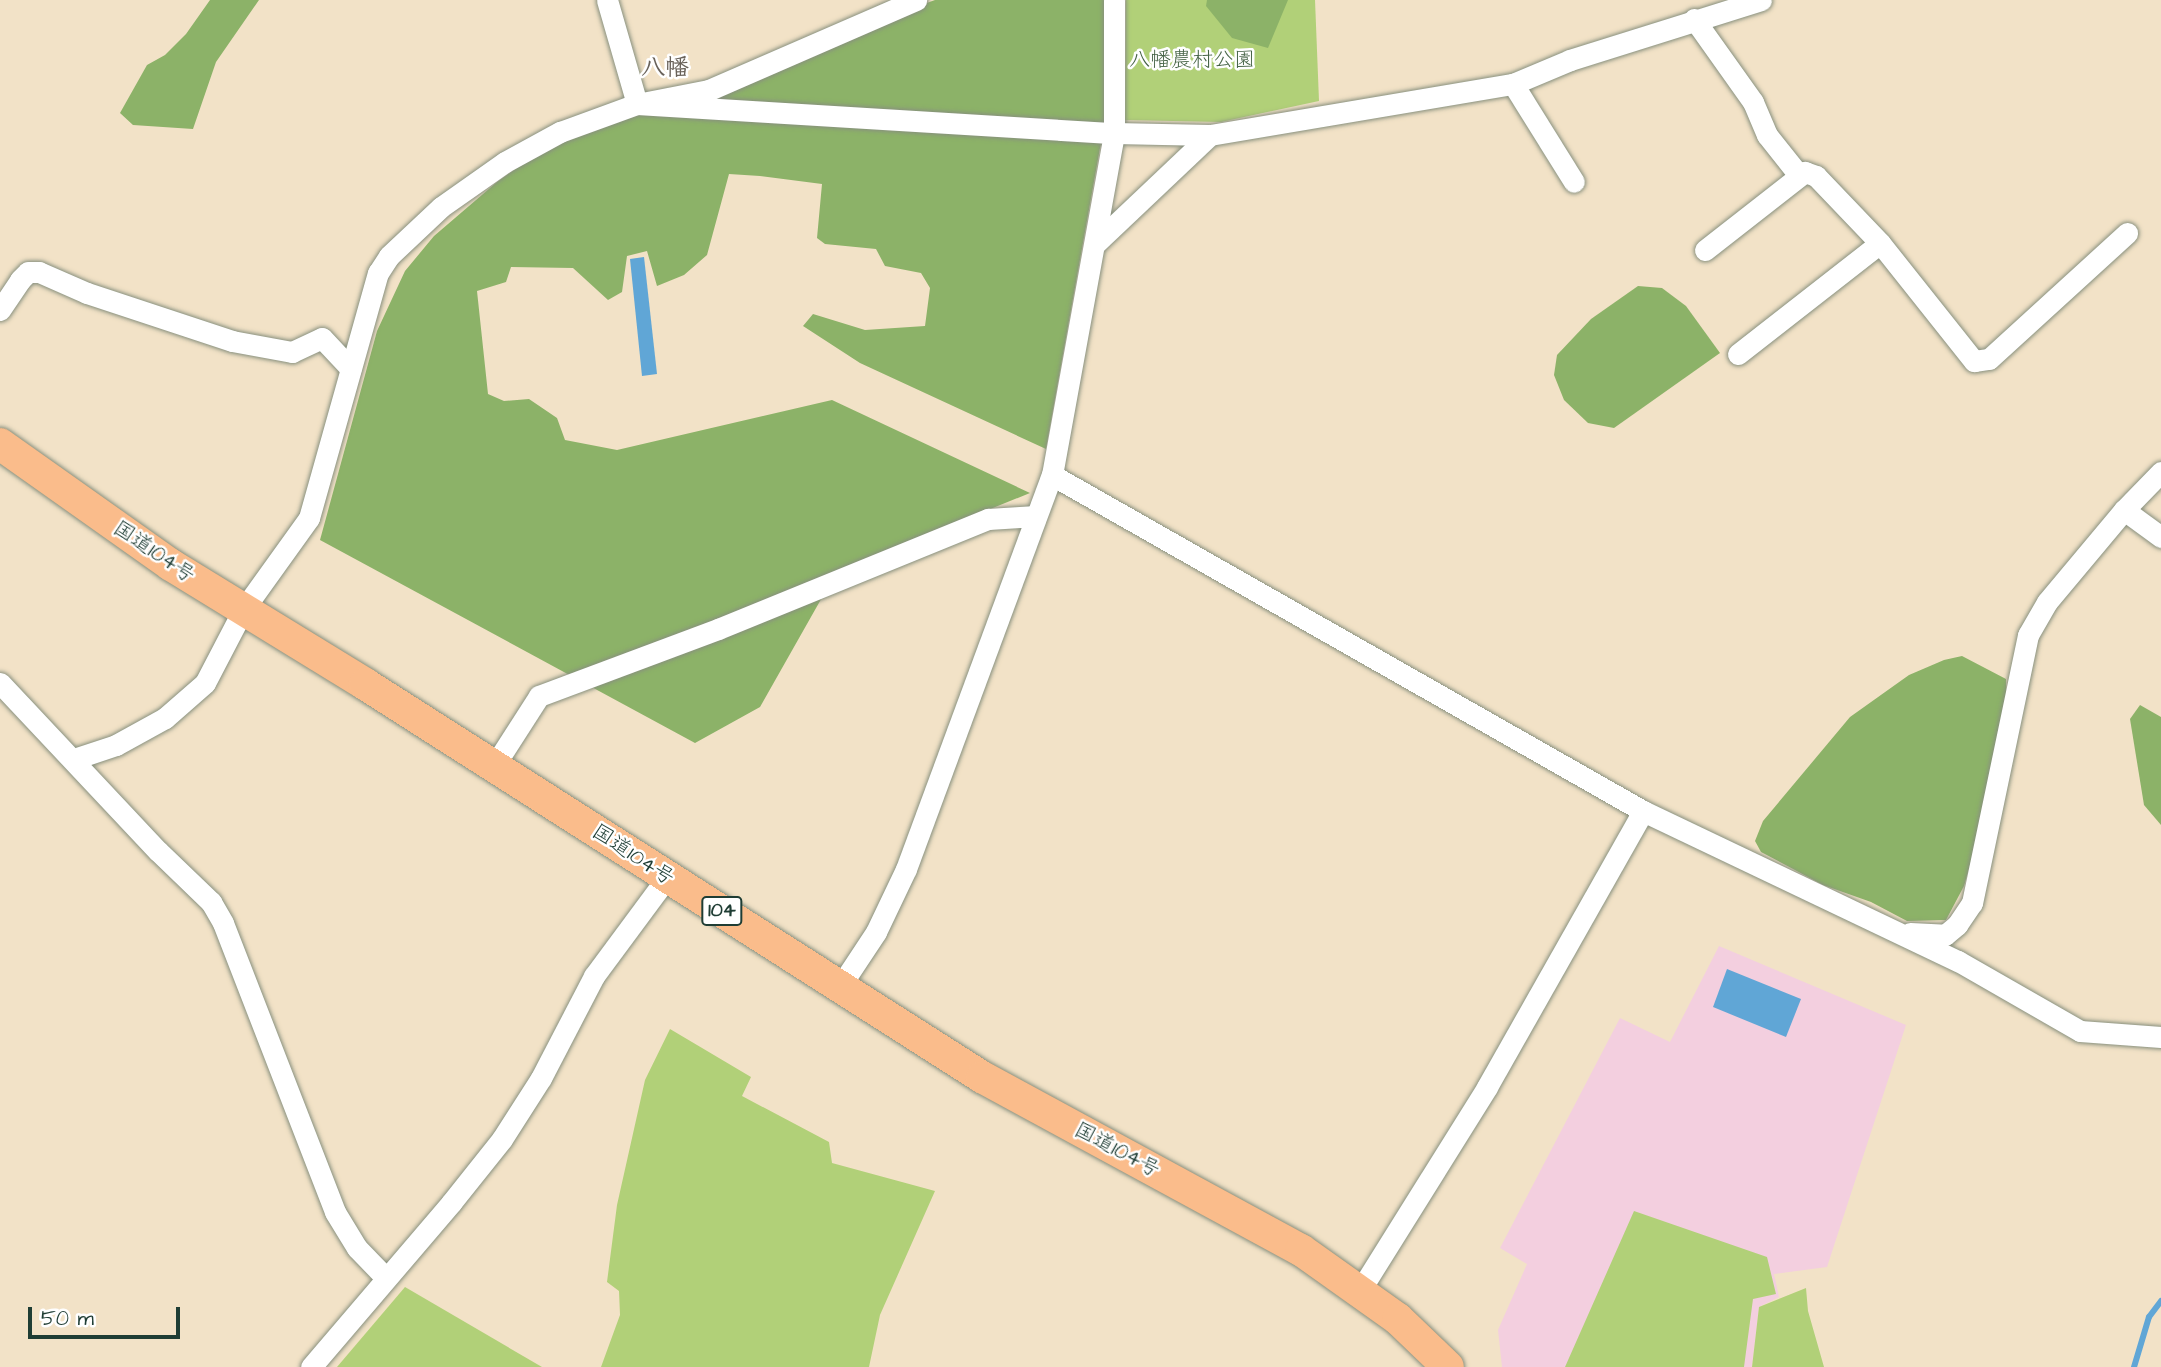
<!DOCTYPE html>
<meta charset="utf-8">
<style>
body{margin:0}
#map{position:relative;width:2161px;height:1367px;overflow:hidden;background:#f2e2c7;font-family:"Architects Daughter","Klee One",sans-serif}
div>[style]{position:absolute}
.built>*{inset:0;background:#f3cfdf}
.green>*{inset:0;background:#b1d078}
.forest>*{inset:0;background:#8cb268}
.water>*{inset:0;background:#60a6d6}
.stream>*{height:6px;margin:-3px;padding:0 3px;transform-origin:3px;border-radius:3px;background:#60a6d6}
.roads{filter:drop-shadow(0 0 2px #88907e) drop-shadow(0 0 2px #88907e)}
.minor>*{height:21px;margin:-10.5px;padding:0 10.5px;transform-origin:10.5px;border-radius:10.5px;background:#fff}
.highway>*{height:32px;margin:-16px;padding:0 16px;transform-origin:16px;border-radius:16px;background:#fabc8b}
span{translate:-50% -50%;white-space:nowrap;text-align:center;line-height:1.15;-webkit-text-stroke:5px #fff;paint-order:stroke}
.shield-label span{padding:2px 5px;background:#fff;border:2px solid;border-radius:5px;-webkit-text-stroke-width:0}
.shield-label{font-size:19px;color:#1f3d34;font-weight:700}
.park-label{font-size:21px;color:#446245}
.street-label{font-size:21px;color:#1f3d34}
.quarter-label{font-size:24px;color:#69625a;font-weight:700}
.scale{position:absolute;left:28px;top:1307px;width:152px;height:32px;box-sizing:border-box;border:4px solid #1f3d34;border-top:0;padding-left:9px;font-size:21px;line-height:24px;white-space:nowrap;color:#1f3d34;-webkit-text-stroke:5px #fff;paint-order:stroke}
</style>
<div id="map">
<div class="built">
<div style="clip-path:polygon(1719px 946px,1906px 1025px,1827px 1267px,1774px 1274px,1779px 1297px,1759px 1307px,1752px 1367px,1502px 1367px,1498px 1330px,1527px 1264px,1500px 1248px,1620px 1018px,1670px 1042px)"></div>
</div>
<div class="green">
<div style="clip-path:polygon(1126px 0,1315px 0,1319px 101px,1221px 122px,1125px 120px)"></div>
<div style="clip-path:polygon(670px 1029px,751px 1077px,742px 1096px,829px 1142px,832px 1163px,935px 1191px,880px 1315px,869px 1367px,601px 1367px,620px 1315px,619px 1291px,607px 1282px,617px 1205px,645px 1080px)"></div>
<div style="clip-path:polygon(1634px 1211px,1767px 1257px,1776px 1294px,1753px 1299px,1744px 1367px,1565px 1367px)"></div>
<div style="clip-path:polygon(405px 1287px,542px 1367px,337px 1367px)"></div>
<div style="clip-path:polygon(1806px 1288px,1808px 1311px,1824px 1367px,1752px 1367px,1759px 1307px)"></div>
</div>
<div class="forest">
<div style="clip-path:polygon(210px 0,259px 0,216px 62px,193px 129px,133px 125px,120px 113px,147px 65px,165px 55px,186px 34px)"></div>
<div style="clip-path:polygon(935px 0,1105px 0,1107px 109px,1046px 449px,860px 363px,803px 326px,813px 314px,865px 330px,925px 326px,930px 288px,921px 273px,885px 266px,876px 249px,825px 244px,817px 238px,822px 184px,760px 176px,729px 174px,707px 255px,684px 275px,657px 286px,647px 251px,627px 256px,622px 292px,608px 300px,573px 268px,511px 267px,506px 282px,477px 291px,488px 394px,504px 401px,529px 399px,557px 418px,565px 440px,617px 450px,832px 400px,1030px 493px,837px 571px,760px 707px,695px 743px,320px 540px,377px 331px,405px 271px,434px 236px,497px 182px,562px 136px)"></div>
<div style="clip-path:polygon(1207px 0,1288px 0,1268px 48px,1232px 38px,1206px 6px)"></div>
<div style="clip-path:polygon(1638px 286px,1662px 288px,1686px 306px,1720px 353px,1614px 428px,1588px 423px,1564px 400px,1554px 375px,1557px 355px,1591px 319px)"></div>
<div style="clip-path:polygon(1962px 656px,2006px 679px,2006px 695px,1976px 844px,1964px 886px,1946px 920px,1907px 921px,1871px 902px,1823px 885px,1761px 852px,1755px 841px,1763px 821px,1850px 717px,1909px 675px,1944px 660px)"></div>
<div style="clip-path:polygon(2140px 705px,2161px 717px,2161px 825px,2144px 805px,2130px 719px)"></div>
</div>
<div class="water">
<div style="clip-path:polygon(644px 257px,657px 374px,642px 376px,630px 259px)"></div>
<div style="clip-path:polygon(1727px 969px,1801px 999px,1786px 1037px,1713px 1007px)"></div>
</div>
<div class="stream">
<div style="left:2134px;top:1367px;width:52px;rotate:-73.3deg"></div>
<div style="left:2149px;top:1317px;width:20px;rotate:-53deg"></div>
</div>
<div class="roads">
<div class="minor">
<div style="left:607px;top:0;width:108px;rotate:73.9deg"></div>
<div style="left:637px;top:104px;width:73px;rotate:-11deg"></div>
<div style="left:709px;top:90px;width:226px;rotate:-23.5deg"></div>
<div style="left:1694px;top:19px;width:102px;rotate:54.6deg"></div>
<div style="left:1753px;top:102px;width:36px;rotate:67deg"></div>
<div style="left:1767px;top:135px;width:50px;rotate:51.5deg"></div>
<div style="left:1513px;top:84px;width:115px;rotate:58.1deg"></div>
<div style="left:1095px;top:244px;width:158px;rotate:-43.5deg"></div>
<div style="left:1705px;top:250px;width:127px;rotate:-38deg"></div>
<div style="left:1805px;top:172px;width:12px;rotate:20deg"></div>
<div style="left:1816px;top:176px;width:93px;rotate:46.3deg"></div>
<div style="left:1880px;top:243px;width:151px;rotate:51.5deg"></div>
<div style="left:1974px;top:361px;width:15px;rotate:-8deg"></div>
<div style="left:1989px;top:359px;width:187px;rotate:-42.4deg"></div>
<div style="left:0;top:310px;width:36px;rotate:-56deg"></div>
<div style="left:20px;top:280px;width:11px;rotate:-45deg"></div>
<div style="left:28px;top:272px;width:11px"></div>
<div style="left:39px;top:272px;width:52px;rotate:23.6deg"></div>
<div style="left:87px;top:293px;width:153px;rotate:18.3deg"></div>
<div style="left:232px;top:341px;width:61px;rotate:10.4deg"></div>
<div style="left:292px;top:352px;width:33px;rotate:-25deg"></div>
<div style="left:322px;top:338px;width:42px;rotate:46.9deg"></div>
<div style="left:1738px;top:354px;width:180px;rotate:-38deg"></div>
<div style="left:1052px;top:475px;width:680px;rotate:29.62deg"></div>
<div style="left:1643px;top:811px;width:349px;rotate:25.5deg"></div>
<div style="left:1958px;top:961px;width:141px;rotate:29.8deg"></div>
<div style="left:2080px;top:1031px;width:81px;rotate:4.2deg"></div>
<div style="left:2124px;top:510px;width:46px;rotate:36.1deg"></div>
<div style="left:0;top:683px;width:231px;rotate:46.8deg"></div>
<div style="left:158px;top:851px;width:74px;rotate:43.9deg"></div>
<div style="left:211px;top:902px;width:24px;rotate:60deg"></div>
<div style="left:223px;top:923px;width:310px;rotate:68.8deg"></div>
<div style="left:335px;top:1212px;width:42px;rotate:58.6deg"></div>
<div style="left:357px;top:1248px;width:40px;rotate:46deg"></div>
<div style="left:74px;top:759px;width:44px;rotate:-18.4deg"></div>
<div style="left:116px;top:745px;width:56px;rotate:-28.9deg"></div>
<div style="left:165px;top:718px;width:53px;rotate:-41.2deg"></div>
<div style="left:205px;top:683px;width:82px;rotate:-62.5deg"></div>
<div style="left:243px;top:610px;width:113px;rotate:-54.3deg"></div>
<div style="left:309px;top:518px;width:255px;rotate:-74.3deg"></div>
<div style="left:378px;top:273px;width:20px;rotate:-57deg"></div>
<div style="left:389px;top:256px;width:71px;rotate:-43.3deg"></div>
<div style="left:441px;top:207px;width:78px;rotate:-35.1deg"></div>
<div style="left:505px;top:162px;width:63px;rotate:-28.6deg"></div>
<div style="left:560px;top:132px;width:82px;rotate:-20deg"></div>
<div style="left:637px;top:104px;width:478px;rotate:3.5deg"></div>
<div style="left:1114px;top:133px;width:96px;rotate:1.2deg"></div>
<div style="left:1210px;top:135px;width:307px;rotate:-9.6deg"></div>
<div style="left:1513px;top:84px;width:62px;rotate:-22.8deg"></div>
<div style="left:1570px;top:60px;width:200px;rotate:-17.4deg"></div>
<div style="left:494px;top:766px;width:83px;rotate:-57.3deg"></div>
<div style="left:539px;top:696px;width:191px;rotate:-20.5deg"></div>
<div style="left:718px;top:629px;width:292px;rotate:-22.2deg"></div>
<div style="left:988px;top:519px;width:48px;rotate:-3.6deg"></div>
<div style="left:1910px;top:933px;width:35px;rotate:3deg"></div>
<div style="left:1945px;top:935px;width:16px;rotate:-40deg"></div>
<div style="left:1957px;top:925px;width:27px;rotate:-56deg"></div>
<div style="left:1972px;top:903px;width:274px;rotate:-78.2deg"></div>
<div style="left:2028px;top:635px;width:38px;rotate:-60deg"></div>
<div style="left:2047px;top:602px;width:120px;rotate:-50.1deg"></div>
<div style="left:2124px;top:510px;width:53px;rotate:-45.8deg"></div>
<div style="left:839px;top:988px;width:67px;rotate:-56.5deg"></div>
<div style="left:876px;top:932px;width:70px;rotate:-64.5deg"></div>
<div style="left:906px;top:869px;width:420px;rotate:-69.7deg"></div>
<div style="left:1052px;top:475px;width:348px;rotate:-79.7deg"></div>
<div style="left:1114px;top:133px;width:133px;rotate:-90deg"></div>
<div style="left:1361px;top:1289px;width:238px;rotate:-58deg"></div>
<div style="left:1487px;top:1087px;width:317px;rotate:-60.5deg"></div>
<div style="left:311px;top:1367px;width:216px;rotate:-49.5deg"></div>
<div style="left:451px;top:1203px;width:82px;rotate:-51.4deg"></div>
<div style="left:502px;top:1139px;width:72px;rotate:-57.4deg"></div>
<div style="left:541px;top:1078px;width:115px;rotate:-62.5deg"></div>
<div style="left:594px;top:976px;width:124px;rotate:-53.5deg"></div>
</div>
<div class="highway">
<div style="left:0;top:444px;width:209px;rotate:35.3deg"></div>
<div style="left:171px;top:565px;width:228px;rotate:31.5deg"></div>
<div style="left:365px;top:684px;width:732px;rotate:32.5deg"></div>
<div style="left:982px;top:1077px;width:363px;rotate:28.5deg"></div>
<div style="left:1301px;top:1250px;width:119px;rotate:35.4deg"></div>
<div style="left:1398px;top:1319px;width:69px;rotate:43.8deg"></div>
</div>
</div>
<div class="shield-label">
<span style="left:722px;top:911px">104</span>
</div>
<div class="park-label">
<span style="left:1192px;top:60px">八幡農村公園</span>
</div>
<div class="street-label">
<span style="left:154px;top:552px;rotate:34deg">国道104号</span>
<span style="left:633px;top:855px;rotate:33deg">国道104号</span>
<span style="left:1117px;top:1150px;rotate:28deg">国道104号</span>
</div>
<div class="quarter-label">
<span style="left:665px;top:69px">八幡</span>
</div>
<div class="scale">50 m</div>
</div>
